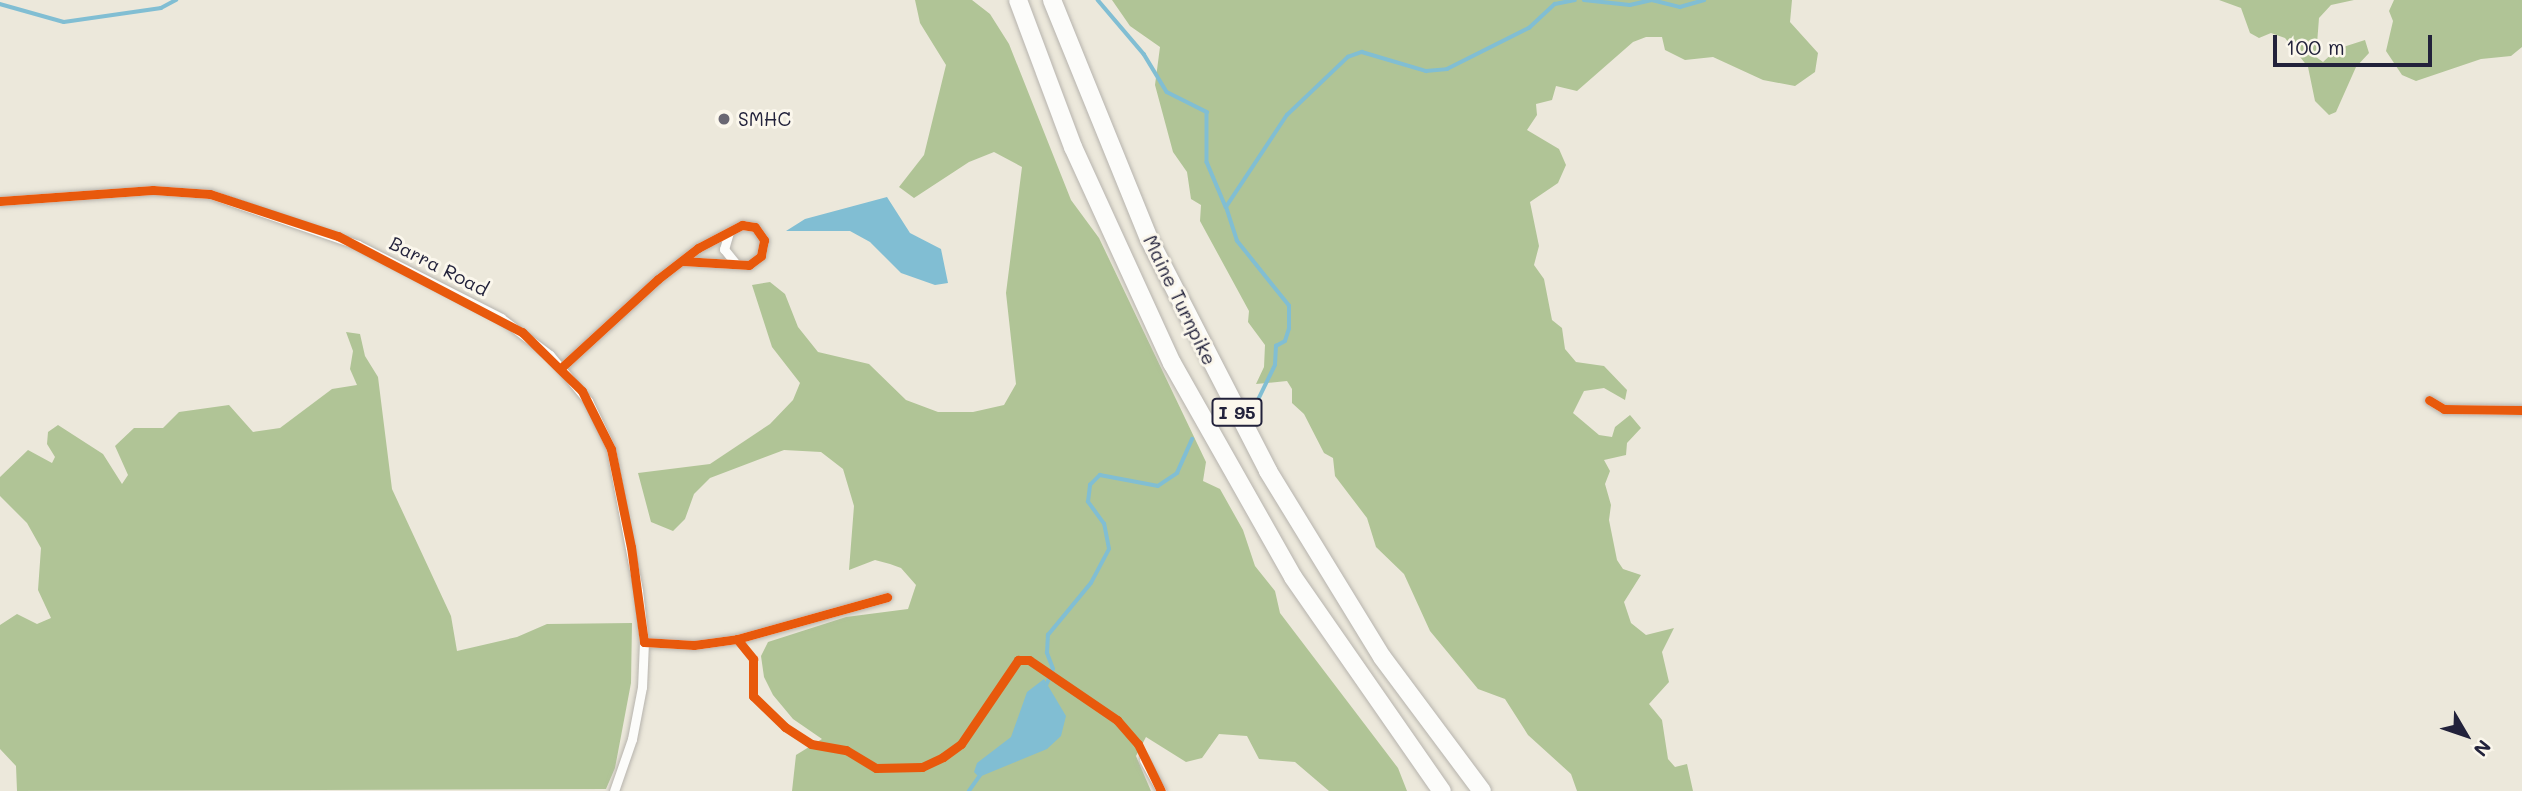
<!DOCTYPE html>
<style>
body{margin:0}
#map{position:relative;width:2522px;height:791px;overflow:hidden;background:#ece8db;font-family:Mali,sans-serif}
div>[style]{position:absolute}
.forest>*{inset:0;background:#b0c496}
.water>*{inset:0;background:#81bed3}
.stream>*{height:3.5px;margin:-1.75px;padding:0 1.75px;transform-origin:1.75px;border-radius:1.75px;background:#81bed3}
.roads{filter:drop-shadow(0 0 2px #b6b3ad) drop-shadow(0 0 2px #b6b3ad)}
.minor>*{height:9px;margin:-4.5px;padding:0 4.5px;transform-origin:4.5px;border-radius:4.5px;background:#fcfcfa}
.motorway>*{height:18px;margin:-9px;padding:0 9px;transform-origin:9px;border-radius:9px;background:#fcfcfa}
.cycleway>*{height:9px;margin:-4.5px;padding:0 4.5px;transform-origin:4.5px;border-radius:4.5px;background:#e8590c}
.dots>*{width:19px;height:19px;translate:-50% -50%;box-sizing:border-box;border:4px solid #fbf7ec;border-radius:50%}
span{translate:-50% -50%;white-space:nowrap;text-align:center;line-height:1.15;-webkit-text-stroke:6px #fbf7ec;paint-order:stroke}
.shield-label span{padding:2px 5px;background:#fbf7ec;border:2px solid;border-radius:5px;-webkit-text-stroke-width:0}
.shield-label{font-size:18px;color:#22223b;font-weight:700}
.poi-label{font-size:19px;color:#22223b}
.left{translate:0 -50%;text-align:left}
.street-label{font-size:19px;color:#22223b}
.north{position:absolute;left:2431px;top:700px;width:70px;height:70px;-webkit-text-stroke:5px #fbf7ec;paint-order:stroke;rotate:129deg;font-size:19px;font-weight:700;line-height:28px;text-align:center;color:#22223b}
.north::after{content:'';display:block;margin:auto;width:24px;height:32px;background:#22223b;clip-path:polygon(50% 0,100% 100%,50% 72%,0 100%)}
.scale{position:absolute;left:2273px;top:35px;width:159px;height:32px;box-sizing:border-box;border:4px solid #22223b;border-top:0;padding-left:9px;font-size:21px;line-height:24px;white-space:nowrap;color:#22223b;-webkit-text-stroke:5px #fbf7ec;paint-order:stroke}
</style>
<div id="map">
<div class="forest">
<div style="clip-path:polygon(915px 0,972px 0,990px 14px,1009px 44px,1071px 200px,1099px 238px,1206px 462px,1203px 481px,1220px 489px,1243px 530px,1255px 566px,1275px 591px,1280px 613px,1398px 768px,1407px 791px,1329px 791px,1295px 762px,1259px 759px,1247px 736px,1219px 734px,1202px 758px,1186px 762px,1146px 737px,1136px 756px,1151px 791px,792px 791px,796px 755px,822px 739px,793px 719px,773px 695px,764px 677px,761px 656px,768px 642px,846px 617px,908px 609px,916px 585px,901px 568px,890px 564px,875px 560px,849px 570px,854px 506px,843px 469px,821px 452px,784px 450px,710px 478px,694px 494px,685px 519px,673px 531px,651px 522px,638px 473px,710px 464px,770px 424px,793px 400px,800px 383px,772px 347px,752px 285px,770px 282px,785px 294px,798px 327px,818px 352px,869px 364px,906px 400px,938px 412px,973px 412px,1004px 405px,1016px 384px,1006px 293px,1022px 167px,994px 152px,969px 162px,914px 198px,899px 187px,924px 155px,946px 65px,920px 23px)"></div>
<div style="clip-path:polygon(1112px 0,1792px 0,1790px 22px,1818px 53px,1815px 72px,1795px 86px,1763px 80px,1713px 57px,1685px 60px,1665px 50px,1662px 37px,1646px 37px,1633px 42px,1577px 91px,1556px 86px,1552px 100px,1536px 104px,1537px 115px,1527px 130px,1559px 149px,1566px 165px,1558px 183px,1530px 202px,1539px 246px,1534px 265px,1544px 279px,1552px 320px,1562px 328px,1565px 349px,1576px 362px,1604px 366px,1627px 390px,1625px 400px,1604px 388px,1584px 391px,1573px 413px,1599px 435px,1612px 437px,1615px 427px,1630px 415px,1641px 428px,1627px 443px,1626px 455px,1604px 460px,1610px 471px,1605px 484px,1611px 505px,1609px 520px,1617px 560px,1623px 569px,1641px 575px,1624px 602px,1631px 623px,1646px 635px,1674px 628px,1662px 652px,1669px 682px,1649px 704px,1662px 720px,1668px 759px,1675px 767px,1687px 764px,1693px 791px,1577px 791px,1571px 774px,1528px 735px,1505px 699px,1478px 689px,1430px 631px,1404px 574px,1376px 547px,1367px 518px,1335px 476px,1333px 458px,1324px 453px,1304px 414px,1292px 403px,1292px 389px,1287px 381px,1256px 384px,1264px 367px,1265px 345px,1248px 322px,1249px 311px,1200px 221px,1201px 205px,1191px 199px,1187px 172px,1173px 152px,1155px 85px,1160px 47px,1130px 26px)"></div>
<div style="clip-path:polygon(2219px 0,2354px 0,2331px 5px,2319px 18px,2316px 57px,2323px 62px,2337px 49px,2365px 40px,2369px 53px,2356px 67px,2336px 112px,2329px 115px,2315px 101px,2308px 67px,2285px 38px,2271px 33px,2259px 38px,2250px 33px,2241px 8px)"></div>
<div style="clip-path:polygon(2394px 0,2522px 0,2522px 47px,2511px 56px,2481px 59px,2416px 81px,2402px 75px,2386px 51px,2393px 21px,2389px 11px)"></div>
<div style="clip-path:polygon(346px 332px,360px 334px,365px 356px,378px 377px,392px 489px,451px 616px,457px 651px,517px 637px,547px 624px,632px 623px,631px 683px,615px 768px,606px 789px,17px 791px,16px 766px,0 749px,0 625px,17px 614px,37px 624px,51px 618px,38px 590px,41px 548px,27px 523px,0 496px,0 477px,28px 450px,52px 463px,55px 457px,47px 444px,48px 432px,58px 425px,103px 454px,122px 484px,128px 475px,115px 446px,134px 428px,163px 428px,179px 412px,229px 405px,253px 432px,280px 428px,332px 389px,357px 385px,350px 369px,353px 351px)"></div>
</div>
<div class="water">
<div style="clip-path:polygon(887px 197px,910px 233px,941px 249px,948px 283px,935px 285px,901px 273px,870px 242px,850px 231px,786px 231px,805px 219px)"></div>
<div style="clip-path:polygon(1044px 679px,1066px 716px,1061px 736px,1047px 749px,979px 777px,974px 772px,977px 763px,1011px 737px,1027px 692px)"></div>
</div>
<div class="stream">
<div style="left:1098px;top:0;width:71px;rotate:49.6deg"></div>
<div style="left:1144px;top:54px;width:44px;rotate:58.8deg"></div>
<div style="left:1167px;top:92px;width:45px;rotate:26.6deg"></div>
<div style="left:1207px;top:112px;width:50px;rotate:90deg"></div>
<div style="left:1207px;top:162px;width:49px;rotate:67.1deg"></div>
<div style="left:1584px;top:0;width:46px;rotate:6.2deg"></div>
<div style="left:1630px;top:5px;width:22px;rotate:-13deg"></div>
<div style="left:1652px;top:0;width:29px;rotate:14deg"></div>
<div style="left:1680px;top:7px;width:25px;rotate:-16deg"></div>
<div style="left:0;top:4px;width:66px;rotate:15.7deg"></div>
<div style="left:64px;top:22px;width:98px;rotate:-8.2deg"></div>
<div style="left:161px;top:8px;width:17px;rotate:-28deg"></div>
<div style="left:1256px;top:404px;width:43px;rotate:-64deg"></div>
<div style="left:1275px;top:365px;width:19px;rotate:-87deg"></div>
<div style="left:1276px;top:346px;width:10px;rotate:-29deg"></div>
<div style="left:1285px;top:341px;width:13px;rotate:-72deg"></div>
<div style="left:1289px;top:329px;width:23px;rotate:-90deg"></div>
<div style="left:1289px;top:306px;width:83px;rotate:-128.7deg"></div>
<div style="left:1237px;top:241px;width:36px;rotate:-108deg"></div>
<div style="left:1226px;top:207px;width:110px;rotate:-56.5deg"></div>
<div style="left:1287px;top:115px;width:84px;rotate:-43.6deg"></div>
<div style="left:1348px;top:57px;width:15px;rotate:-20deg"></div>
<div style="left:1362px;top:52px;width:67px;rotate:16.5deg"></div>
<div style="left:1426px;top:71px;width:21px;rotate:-5deg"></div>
<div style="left:1447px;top:69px;width:92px;rotate:-26.6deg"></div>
<div style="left:1529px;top:28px;width:35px;rotate:-43deg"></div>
<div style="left:1555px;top:4px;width:20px;rotate:-11deg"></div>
<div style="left:1046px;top:686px;width:18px;rotate:-68deg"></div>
<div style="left:1053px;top:669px;width:17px;rotate:-111deg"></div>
<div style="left:1047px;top:653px;width:18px;rotate:-87deg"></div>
<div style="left:1048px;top:635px;width:67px;rotate:-50.4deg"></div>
<div style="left:1091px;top:583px;width:38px;rotate:-62deg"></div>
<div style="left:1109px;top:549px;width:25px;rotate:-101deg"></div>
<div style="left:1104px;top:524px;width:27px;rotate:-126deg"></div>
<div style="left:1088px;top:502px;width:17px;rotate:-83deg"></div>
<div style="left:1090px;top:485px;width:14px;rotate:-45deg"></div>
<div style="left:1100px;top:475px;width:59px;rotate:10.7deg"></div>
<div style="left:1158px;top:486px;width:23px;rotate:-34deg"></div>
<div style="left:1177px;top:473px;width:37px;rotate:-66deg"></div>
<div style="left:969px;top:791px;width:21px;rotate:-55deg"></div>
</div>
<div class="roads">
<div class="minor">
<div style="left:0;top:201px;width:153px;rotate:-4.1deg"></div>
<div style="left:153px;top:190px;width:57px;rotate:4deg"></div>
<div style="left:210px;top:194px;width:157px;rotate:19deg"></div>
<div style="left:358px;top:245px;width:161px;rotate:27deg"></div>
<div style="left:501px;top:318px;width:61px;rotate:37.1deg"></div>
<div style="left:550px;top:355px;width:60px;rotate:50.4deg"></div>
<div style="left:588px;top:401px;width:53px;rotate:64.4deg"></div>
<div style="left:611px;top:449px;width:145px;rotate:79.2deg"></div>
<div style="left:638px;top:591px;width:51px;rotate:83.3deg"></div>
<div style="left:644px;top:642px;width:45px;rotate:92.5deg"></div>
<div style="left:642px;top:687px;width:53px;rotate:100.9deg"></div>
<div style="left:632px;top:739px;width:55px;rotate:109.1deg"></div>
<div style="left:729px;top:232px;width:18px;rotate:106deg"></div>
<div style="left:724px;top:249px;width:19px;rotate:51deg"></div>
<div style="left:562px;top:367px;width:130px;rotate:-42.5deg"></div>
<div style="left:658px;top:279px;width:51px;rotate:-37.8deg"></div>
<div style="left:698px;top:248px;width:50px;rotate:-27.6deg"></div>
<div style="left:742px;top:225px;width:13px;rotate:9deg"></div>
<div style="left:755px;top:227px;width:16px;rotate:55deg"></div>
<div style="left:764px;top:240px;width:16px;rotate:101deg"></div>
<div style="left:761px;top:256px;width:15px;rotate:143deg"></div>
<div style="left:749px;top:265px;width:67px;rotate:-176.6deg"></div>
<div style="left:2429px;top:400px;width:17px;rotate:31deg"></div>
<div style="left:2444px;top:409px;width:78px;rotate:0.7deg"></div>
<div style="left:644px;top:642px;width:50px;rotate:3.4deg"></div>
<div style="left:694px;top:645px;width:43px;rotate:-7.9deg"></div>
<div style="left:737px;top:639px;width:156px;rotate:-15.6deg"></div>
<div style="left:1144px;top:760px;width:35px;rotate:61deg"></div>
</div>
<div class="motorway">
<div style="left:1018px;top:0;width:157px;rotate:69.5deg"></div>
<div style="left:1073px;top:147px;width:238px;rotate:65.4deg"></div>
<div style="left:1172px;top:363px;width:246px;rotate:60.5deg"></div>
<div style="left:1293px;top:577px;width:261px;rotate:55.2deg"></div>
<div style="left:1052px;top:0;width:258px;rotate:67.9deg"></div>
<div style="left:1149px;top:239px;width:261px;rotate:62.8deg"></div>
<div style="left:1268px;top:471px;width:218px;rotate:58.5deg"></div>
<div style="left:1382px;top:657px;width:167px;rotate:53.3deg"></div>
</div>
</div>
<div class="cycleway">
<div style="left:0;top:201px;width:153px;rotate:-4.1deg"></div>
<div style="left:153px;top:190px;width:57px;rotate:4deg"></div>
<div style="left:210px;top:194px;width:135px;rotate:18.2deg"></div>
<div style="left:338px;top:236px;width:208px;rotate:27.6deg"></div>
<div style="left:522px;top:332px;width:84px;rotate:44.5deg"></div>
<div style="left:582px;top:391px;width:65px;rotate:63.4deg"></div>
<div style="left:611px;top:449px;width:100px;rotate:78.5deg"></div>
<div style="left:631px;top:547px;width:96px;rotate:82.2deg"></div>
<div style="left:644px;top:642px;width:50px;rotate:3.4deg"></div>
<div style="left:694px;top:645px;width:43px;rotate:-7.9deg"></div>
<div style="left:737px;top:639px;width:156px;rotate:-15.6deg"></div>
<div style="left:562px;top:367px;width:130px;rotate:-42.5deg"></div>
<div style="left:658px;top:279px;width:51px;rotate:-37.8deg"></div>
<div style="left:698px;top:248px;width:50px;rotate:-27.6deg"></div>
<div style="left:742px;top:225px;width:13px;rotate:9deg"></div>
<div style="left:755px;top:227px;width:16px;rotate:55deg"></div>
<div style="left:764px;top:240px;width:16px;rotate:101deg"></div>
<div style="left:761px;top:256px;width:15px;rotate:143deg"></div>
<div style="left:749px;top:265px;width:67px;rotate:-176.6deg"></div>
<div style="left:2429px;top:400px;width:17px;rotate:31deg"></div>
<div style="left:2444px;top:409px;width:78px;rotate:0.7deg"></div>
<div style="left:737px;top:639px;width:26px;rotate:51deg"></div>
<div style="left:753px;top:659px;width:37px;rotate:90deg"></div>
<div style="left:753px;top:696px;width:45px;rotate:44.1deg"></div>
<div style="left:785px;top:727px;width:31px;rotate:33deg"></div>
<div style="left:811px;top:744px;width:36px;rotate:10deg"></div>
<div style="left:846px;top:750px;width:35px;rotate:31deg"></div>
<div style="left:876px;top:768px;width:46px;rotate:-1.2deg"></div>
<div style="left:922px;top:767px;width:23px;rotate:-25deg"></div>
<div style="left:943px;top:757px;width:22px;rotate:-36deg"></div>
<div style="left:961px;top:744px;width:102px;rotate:-55.8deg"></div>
<div style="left:1018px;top:660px;width:11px"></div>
<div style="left:1029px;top:660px;width:107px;rotate:34.3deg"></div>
<div style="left:1117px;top:720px;width:32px;rotate:49deg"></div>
<div style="left:1138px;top:744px;width:52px;rotate:63.9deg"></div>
</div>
<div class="dots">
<div style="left:724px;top:119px;background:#696773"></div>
</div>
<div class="shield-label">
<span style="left:1237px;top:412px">I 95</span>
</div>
<div class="poi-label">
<span class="left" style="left:738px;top:119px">SMHC</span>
</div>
<div class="street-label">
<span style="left:439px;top:266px;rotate:27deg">Barra Road</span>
<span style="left:1180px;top:300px;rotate:64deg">Maine Turnpike</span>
</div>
<div class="north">N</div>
<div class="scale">100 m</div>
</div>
